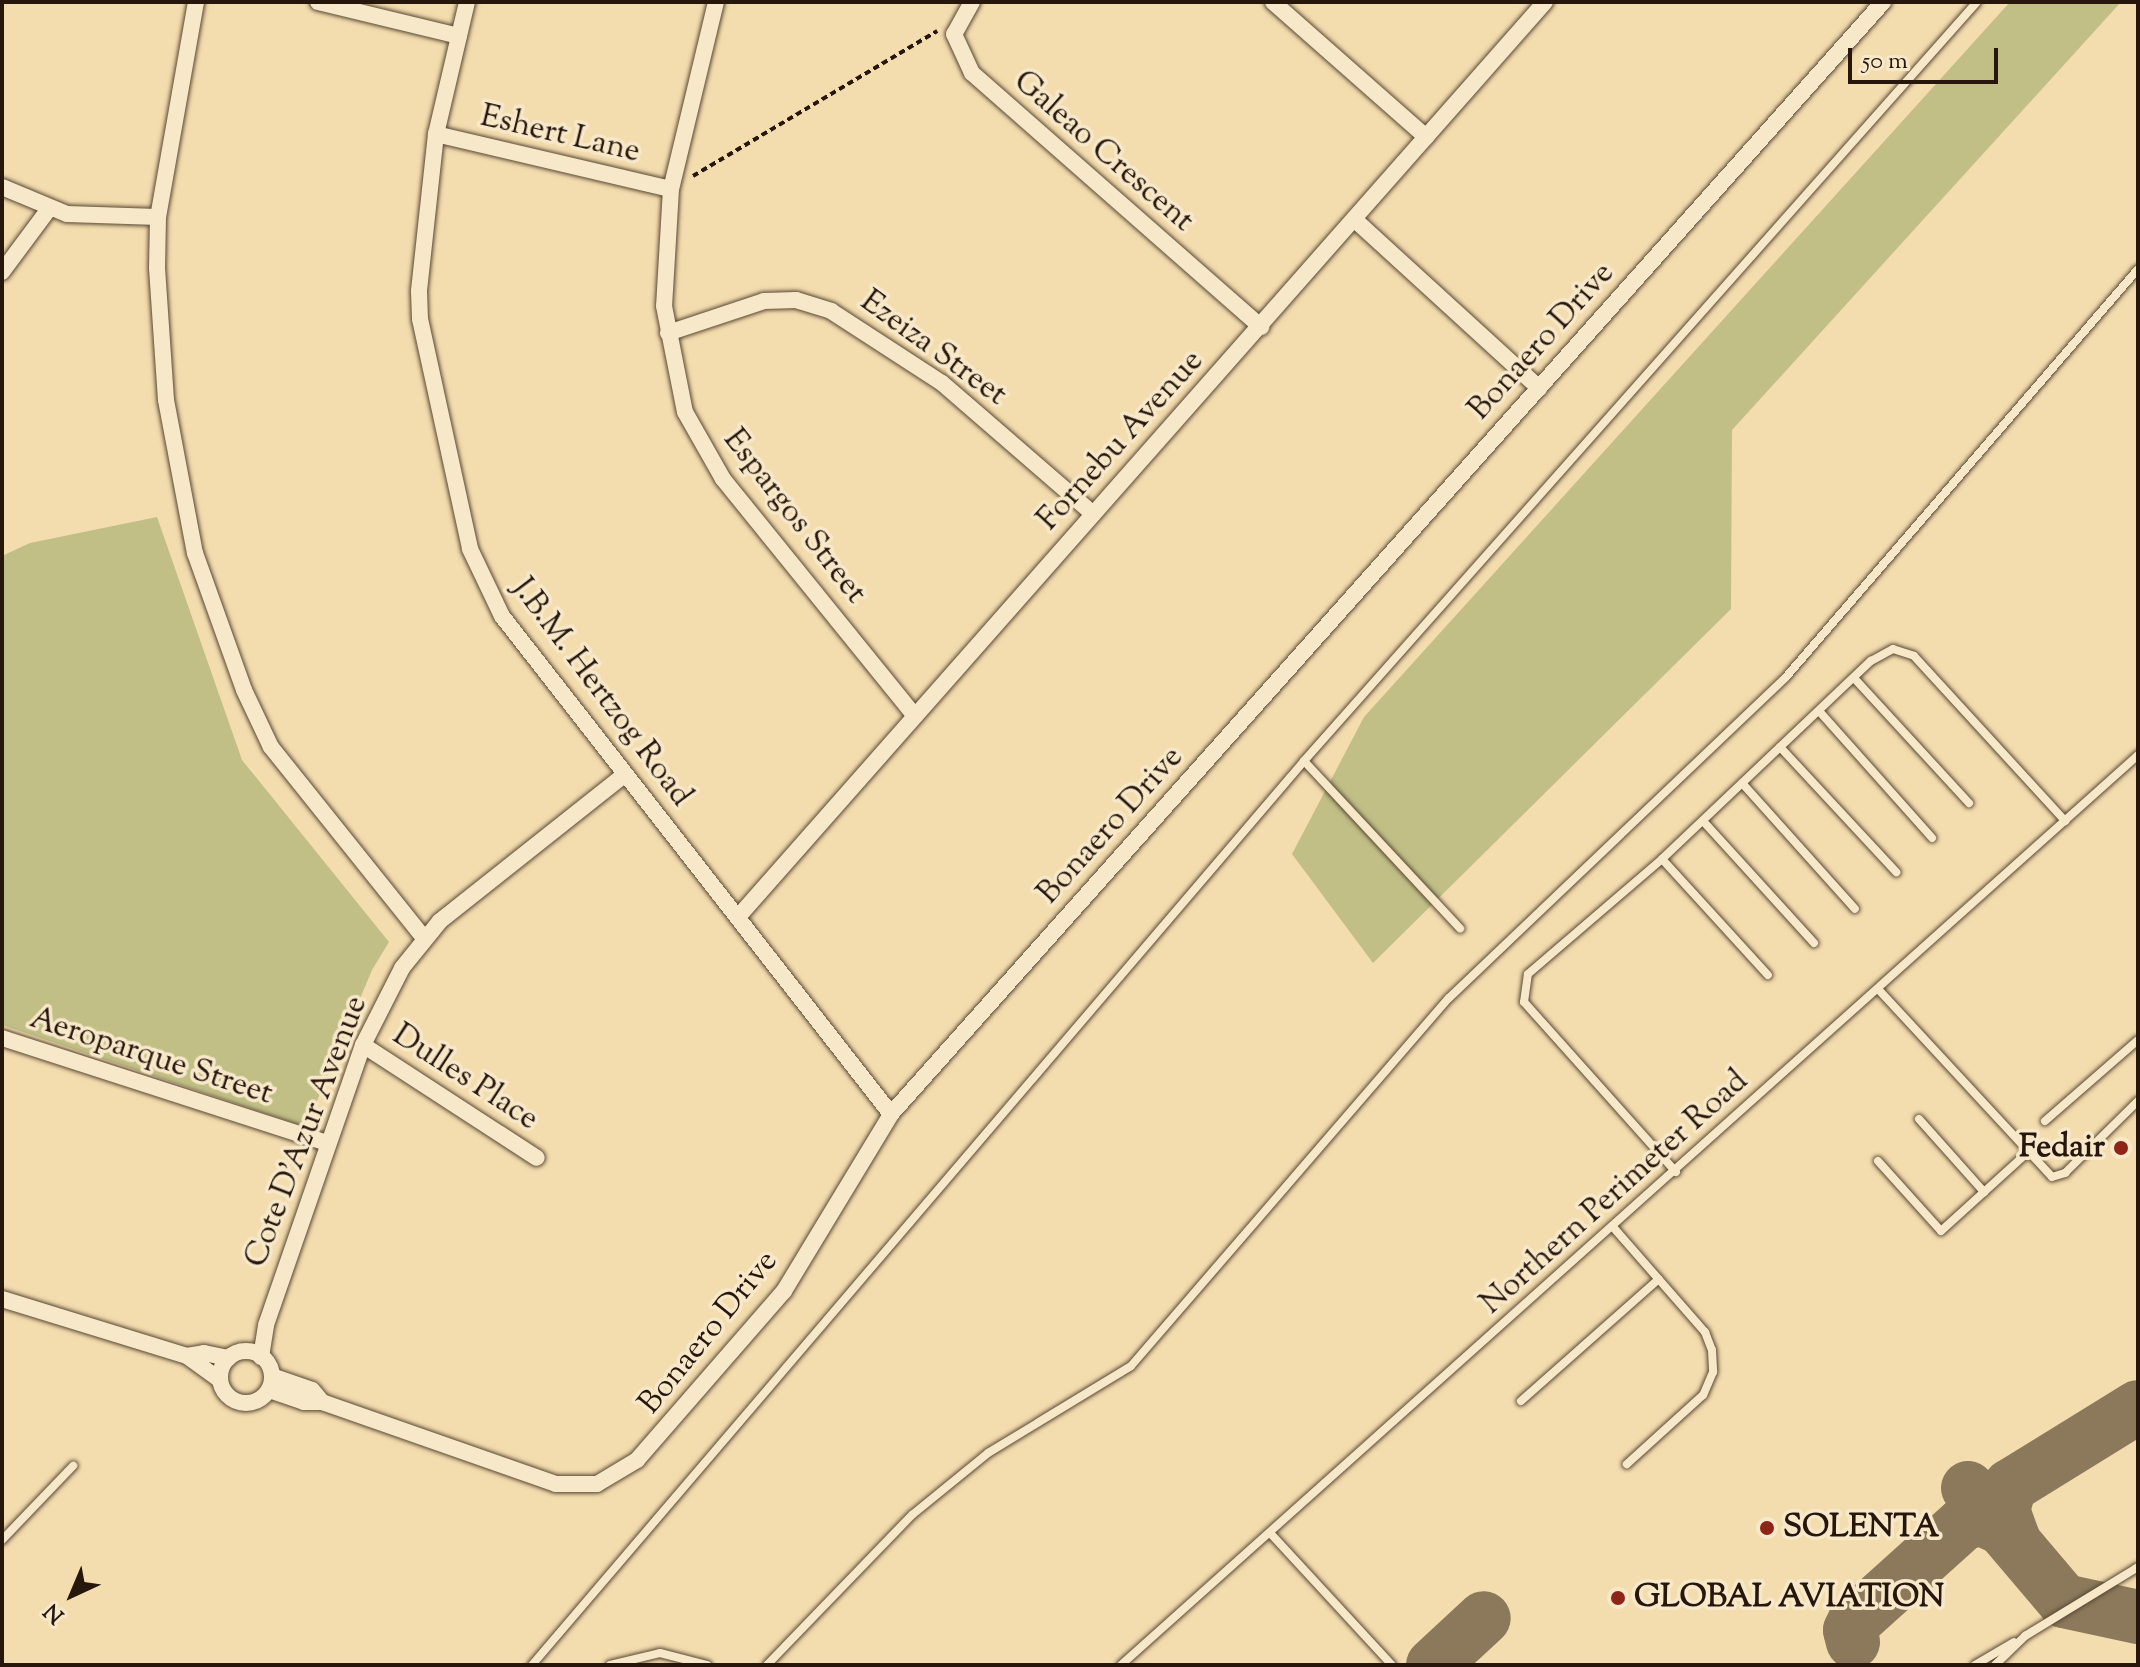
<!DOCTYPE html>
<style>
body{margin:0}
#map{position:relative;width:2140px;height:1667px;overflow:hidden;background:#f3dcae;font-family:"Sorts Mill Goudy",serif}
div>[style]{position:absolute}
.green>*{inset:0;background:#c1bf86}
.taxiway>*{height:54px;margin:-27px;padding:0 27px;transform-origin:27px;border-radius:27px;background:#8c795c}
.path>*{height:4px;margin-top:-2px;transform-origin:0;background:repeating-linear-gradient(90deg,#26160b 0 6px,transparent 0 10px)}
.roads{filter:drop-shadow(0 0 2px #594834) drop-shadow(0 0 2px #594834)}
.lane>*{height:8px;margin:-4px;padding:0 4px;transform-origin:4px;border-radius:4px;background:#f7e8ca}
.street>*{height:16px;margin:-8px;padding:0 8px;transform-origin:8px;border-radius:8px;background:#f7e8ca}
.street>.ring{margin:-8px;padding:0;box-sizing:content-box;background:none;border:16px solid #f7e8ca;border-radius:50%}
.dots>*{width:22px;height:22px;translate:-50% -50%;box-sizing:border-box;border:4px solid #f7e8ca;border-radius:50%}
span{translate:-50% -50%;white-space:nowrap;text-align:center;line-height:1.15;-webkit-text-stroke:7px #f7e8ca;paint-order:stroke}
.street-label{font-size:32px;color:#26160b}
.poi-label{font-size:32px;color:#26160b;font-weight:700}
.right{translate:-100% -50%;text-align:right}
.left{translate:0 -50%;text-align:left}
.frame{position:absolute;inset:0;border:4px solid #26160b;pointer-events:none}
.north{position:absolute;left:32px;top:1555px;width:80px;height:80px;-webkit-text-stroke:6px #f7e8ca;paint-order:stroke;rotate:224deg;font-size:22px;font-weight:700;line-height:32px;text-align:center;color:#26160b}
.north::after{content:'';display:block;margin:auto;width:28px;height:36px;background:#26160b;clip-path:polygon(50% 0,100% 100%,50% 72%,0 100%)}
.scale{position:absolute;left:1848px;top:48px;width:150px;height:36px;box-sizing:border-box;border:4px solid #26160b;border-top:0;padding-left:10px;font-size:24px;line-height:28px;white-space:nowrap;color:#26160b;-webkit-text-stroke:6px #f7e8ca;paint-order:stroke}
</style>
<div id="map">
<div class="green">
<div style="clip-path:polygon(2010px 2px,2121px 2px,1732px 430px,1731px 609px,1373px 963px,1292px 854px,1364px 717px)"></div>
<div style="clip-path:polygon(157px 517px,242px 760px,389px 942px,372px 970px,306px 1127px,2px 1025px,2px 556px,30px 543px)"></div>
</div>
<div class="taxiway">
<div style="left:1968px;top:1488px;width:148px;rotate:49.7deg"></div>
<div style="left:2064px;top:1601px;width:76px;rotate:12.2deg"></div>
<div style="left:2013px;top:1538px;width:30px;rotate:-110deg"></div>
<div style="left:2003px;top:1510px;width:25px;rotate:-74deg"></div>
<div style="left:2010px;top:1486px;width:150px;rotate:-31.7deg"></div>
<div style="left:1853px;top:1642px;width:12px;rotate:-104deg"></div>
<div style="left:1850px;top:1630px;width:9px;rotate:-63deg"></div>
<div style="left:1854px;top:1622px;width:148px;rotate:-42deg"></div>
<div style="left:1964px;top:1523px;width:18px;rotate:-13deg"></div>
<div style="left:1982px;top:1519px;width:26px;rotate:25deg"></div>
<div style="left:1433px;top:1665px;width:69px;rotate:-42.7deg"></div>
</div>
<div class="path">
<div style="left:693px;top:176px;width:284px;rotate:-30.7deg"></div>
</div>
<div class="roads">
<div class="lane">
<div style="left:1854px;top:678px;width:170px;rotate:47.4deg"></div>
<div style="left:1819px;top:711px;width:170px;rotate:48.3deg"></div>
<div style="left:1780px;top:747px;width:171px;rotate:47.1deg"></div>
<div style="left:1304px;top:761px;width:229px;rotate:47deg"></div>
<div style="left:1742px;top:783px;width:169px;rotate:48.1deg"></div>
<div style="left:1703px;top:821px;width:165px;rotate:47.7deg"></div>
<div style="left:1662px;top:859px;width:157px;rotate:47.6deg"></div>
<div style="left:1878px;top:989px;width:256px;rotate:47.2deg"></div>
<div style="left:2052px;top:1177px;width:14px;rotate:-17deg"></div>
<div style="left:2065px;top:1173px;width:103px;rotate:-44.6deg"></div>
<div style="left:1919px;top:1119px;width:98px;rotate:48.3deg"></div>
<div style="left:1984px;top:1192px;width:58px;rotate:-42.2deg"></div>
<div style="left:2045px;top:1121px;width:123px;rotate:-41.1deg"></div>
<div style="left:1878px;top:1161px;width:94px;rotate:48deg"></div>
<div style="left:1941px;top:1231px;width:58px;rotate:-42.2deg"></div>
<div style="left:1676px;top:1172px;width:228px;rotate:-131.8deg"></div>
<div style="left:1524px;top:1002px;width:28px;rotate:-82deg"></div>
<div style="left:1528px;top:974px;width:177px;rotate:-40.6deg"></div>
<div style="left:1662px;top:859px;width:288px;rotate:-43.5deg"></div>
<div style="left:1871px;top:661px;width:25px;rotate:-29deg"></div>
<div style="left:1893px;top:649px;width:22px;rotate:18deg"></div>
<div style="left:1914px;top:656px;width:224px;rotate:47.5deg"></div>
<div style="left:1613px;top:1227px;width:140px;rotate:48.8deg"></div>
<div style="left:1705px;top:1332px;width:19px;rotate:69deg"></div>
<div style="left:1712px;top:1350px;width:22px;rotate:87deg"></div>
<div style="left:1713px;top:1372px;width:25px;rotate:113deg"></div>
<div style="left:1703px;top:1395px;width:103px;rotate:137.8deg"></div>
<div style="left:1521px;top:1401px;width:184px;rotate:-41.5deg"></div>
<div style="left:1271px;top:1534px;width:178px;rotate:47.3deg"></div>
<div style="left:2px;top:1540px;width:103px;rotate:-46.2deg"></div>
<div style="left:532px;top:1665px;width:1189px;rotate:-49.5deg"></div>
<div style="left:1304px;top:761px;width:1014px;rotate:-48.44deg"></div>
<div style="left:610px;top:1665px;width:51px;rotate:-13.5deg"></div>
<div style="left:660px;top:1653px;width:49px;rotate:14.3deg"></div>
<div style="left:767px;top:1665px;width:209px;rotate:-46deg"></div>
<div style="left:912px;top:1515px;width:98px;rotate:-39.2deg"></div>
<div style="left:988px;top:1453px;width:167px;rotate:-31.3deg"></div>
<div style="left:1131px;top:1366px;width:486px;rotate:-49.2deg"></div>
<div style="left:1449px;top:998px;width:465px;rotate:-43.6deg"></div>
<div style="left:1786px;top:677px;width:539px;rotate:-49.21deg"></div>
<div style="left:1121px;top:1665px;width:1365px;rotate:-41.82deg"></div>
<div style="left:1975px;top:1665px;width:45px;rotate:-30.5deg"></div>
<div style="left:1995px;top:1665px;width:42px;rotate:-44deg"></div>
<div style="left:2025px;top:1636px;width:132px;rotate:-31.4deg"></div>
</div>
<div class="street">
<div style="left:196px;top:2px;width:218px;rotate:100deg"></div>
<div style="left:158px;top:217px;width:51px;rotate:91.1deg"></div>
<div style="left:157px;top:268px;width:132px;rotate:86.1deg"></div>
<div style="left:166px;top:400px;width:156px;rotate:79.3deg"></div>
<div style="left:195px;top:553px;width:145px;rotate:70.3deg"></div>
<div style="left:244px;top:690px;width:63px;rotate:64.7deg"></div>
<div style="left:271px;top:747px;width:243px;rotate:51.3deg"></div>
<div style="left:318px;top:2px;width:145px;rotate:13.6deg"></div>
<div style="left:467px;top:2px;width:136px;rotate:103.2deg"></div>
<div style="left:436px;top:134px;width:158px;rotate:96.2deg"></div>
<div style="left:419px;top:291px;width:28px;rotate:88deg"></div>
<div style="left:420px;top:319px;width:235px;rotate:77.7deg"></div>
<div style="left:470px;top:549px;width:74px;rotate:64.5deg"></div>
<div style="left:502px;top:616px;width:632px;rotate:52.01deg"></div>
<div style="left:716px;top:2px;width:192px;rotate:103.5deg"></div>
<div style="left:671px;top:189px;width:117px;rotate:93.4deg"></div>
<div style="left:664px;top:306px;width:108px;rotate:78.8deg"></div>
<div style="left:685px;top:412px;width:77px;rotate:60.4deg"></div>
<div style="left:723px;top:479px;width:305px;rotate:51deg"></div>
<div style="left:972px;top:2px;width:37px;rotate:119deg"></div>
<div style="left:954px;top:34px;width:43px;rotate:65.2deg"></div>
<div style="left:972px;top:73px;width:385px;rotate:41.3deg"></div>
<div style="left:1273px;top:2px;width:204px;rotate:41.4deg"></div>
<div style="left:436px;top:134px;width:241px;rotate:13.2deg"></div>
<div style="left:2px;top:187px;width:70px;rotate:22.6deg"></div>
<div style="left:67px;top:214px;width:91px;rotate:1.9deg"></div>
<div style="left:1354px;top:219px;width:251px;rotate:42.4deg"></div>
<div style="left:2px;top:272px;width:77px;rotate:-53.4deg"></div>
<div style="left:668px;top:333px;width:101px;rotate:-18.4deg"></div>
<div style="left:764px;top:301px;width:32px;rotate:-2deg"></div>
<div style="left:796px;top:300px;width:37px;rotate:17deg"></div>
<div style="left:831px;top:311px;width:132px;rotate:33deg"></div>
<div style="left:942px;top:383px;width:200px;rotate:40.9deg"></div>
<div style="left:738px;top:917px;width:1220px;rotate:-48.59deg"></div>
<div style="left:2px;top:1038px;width:342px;rotate:17.9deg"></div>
<div style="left:363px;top:1045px;width:207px;rotate:33deg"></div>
<div style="left:2px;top:1299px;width:194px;rotate:17.1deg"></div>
<div style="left:187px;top:1356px;width:17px;rotate:-10deg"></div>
<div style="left:204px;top:1353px;width:25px;rotate:12deg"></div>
<div class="ring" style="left:220px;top:1351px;width:36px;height:36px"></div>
<div style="left:187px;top:1356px;width:41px;rotate:36deg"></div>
<div style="left:261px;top:1357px;width:32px;rotate:-81deg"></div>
<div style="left:266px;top:1325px;width:296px;rotate:-70.9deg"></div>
<div style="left:363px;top:1045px;width:86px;rotate:-63.1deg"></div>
<div style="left:402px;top:968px;width:60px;rotate:-51deg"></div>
<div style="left:440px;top:921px;width:235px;rotate:-38.4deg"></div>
<div style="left:272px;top:1376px;width:42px;rotate:19.3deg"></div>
<div style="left:312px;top:1390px;width:16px;rotate:50deg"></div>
<div style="left:269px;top:1390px;width:37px;rotate:19deg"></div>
<div style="left:304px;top:1402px;width:18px"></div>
<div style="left:322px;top:1402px;width:248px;rotate:19.3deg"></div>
<div style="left:556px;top:1484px;width:41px"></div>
<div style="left:597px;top:1484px;width:47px;rotate:-31deg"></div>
<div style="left:637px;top:1460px;width:224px;rotate:-49deg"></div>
<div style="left:784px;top:1291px;width:207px;rotate:-58.8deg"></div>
<div style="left:891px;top:1114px;width:1490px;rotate:-48.26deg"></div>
</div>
</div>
<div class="dots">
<div style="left:2121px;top:1148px;background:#8f2418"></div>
<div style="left:1767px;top:1528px;background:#8f2418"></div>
<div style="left:1618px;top:1598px;background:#8f2418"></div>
</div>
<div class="street-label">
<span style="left:560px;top:135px;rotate:13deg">Eshert Lane</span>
<span style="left:1103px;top:152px;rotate:41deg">Galeao Crescent</span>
<span style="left:1542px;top:342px;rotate:-48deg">Bonaero Drive</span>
<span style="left:933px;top:349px;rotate:36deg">Ezeiza Street</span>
<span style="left:1121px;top:441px;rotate:-48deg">Fornebu Avenue</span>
<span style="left:794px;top:517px;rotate:52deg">Espargos Street</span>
<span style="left:601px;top:693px;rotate:53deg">J.B.M. Hertzog Road</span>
<span style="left:1111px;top:826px;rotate:-48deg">Bonaero Drive</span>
<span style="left:151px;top:1057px;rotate:18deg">Aeroparque Street</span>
<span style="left:465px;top:1078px;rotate:33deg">Dulles Place</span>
<span style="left:307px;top:1132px;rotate:-69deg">Cote D'Azur Avenue</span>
<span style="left:1615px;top:1193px;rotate:-42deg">Northern Perimeter Road</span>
<span style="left:709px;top:1333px;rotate:-51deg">Bonaero Drive</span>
</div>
<div class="poi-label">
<span class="right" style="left:2105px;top:1148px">Fedair</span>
<span class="left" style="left:1783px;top:1528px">SOLENTA</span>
<span class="left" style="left:1634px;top:1598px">GLOBAL AVIATION</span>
</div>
<div class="frame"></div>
<div class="north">N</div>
<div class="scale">50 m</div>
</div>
